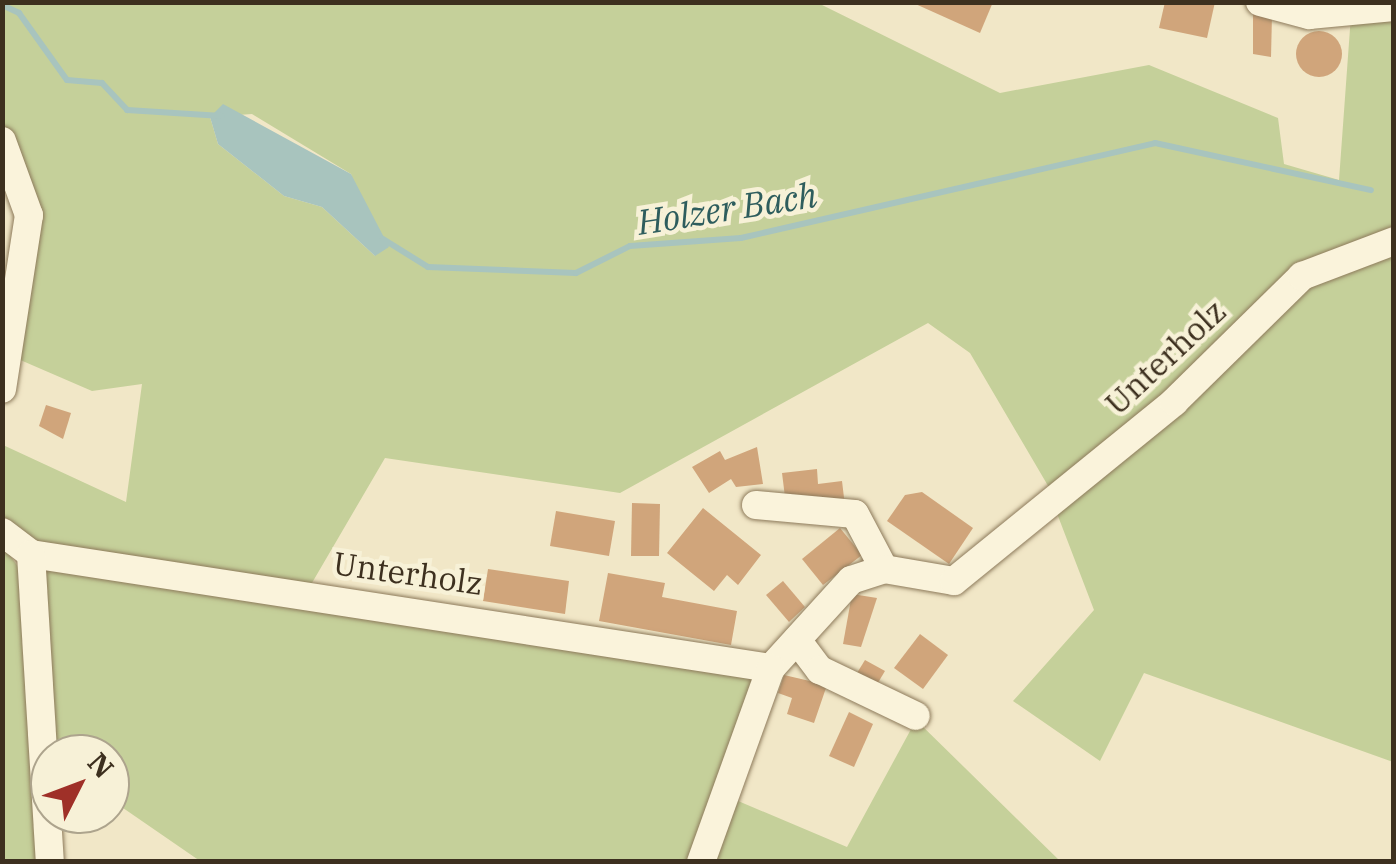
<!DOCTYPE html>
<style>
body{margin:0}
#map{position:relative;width:1396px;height:864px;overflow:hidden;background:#f1e7c7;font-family:"IBM Plex Serif",serif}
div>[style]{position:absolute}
.green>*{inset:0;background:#c5d09a}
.water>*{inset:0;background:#a8c4be}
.stream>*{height:6px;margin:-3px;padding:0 3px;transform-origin:3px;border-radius:3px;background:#a8c4be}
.building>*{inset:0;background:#d0a57b}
.round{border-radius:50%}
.roads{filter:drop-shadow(0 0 2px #8d7a5b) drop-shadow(0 0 2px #8d7a5b)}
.minor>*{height:28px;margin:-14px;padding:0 14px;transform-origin:14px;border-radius:14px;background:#faf3db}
span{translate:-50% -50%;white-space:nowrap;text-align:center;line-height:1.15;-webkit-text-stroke:9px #f7f1d7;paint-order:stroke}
.street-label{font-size:32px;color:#3d301f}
.water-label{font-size:35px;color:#2e5d5d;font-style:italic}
.frame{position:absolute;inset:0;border:5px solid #3d301f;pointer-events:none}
.north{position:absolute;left:30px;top:734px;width:100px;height:100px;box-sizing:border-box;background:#f7f1d7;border:2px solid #ada48d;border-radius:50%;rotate:48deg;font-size:28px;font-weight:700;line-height:40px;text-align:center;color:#3d301f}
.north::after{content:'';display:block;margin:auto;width:35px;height:45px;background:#9f3028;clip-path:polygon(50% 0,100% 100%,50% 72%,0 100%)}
</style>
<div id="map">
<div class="green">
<div style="clip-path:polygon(evenodd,816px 2px,1000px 93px,1149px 65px,1278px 118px,1284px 164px,1339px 180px,1351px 15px,1393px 10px,1393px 238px,1300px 273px,1054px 496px,970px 353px,928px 323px,620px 493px,385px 458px,309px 588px,37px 546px,3px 519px,3px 445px,126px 502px,142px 384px,92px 391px,18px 359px,29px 291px,3px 136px,3px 3px,816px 2px,252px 114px,351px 174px,375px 256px,322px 207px,284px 196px,218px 144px,210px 117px,252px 114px)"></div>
<div style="clip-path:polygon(1393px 245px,1393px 762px,1144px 673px,1100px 761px,1013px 701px,1094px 610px,1053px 503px,1305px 277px)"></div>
<div style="clip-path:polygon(2px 543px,20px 570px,45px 861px,3px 861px)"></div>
<div style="clip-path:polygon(42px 569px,767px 670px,697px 861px,200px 861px,110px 799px,110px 754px,50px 754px)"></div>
<div style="clip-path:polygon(916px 720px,1060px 861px,703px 862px,724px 795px,847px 847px)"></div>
</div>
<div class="water">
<div style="clip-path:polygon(223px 104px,351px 174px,389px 247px,375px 256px,322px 207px,284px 196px,218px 144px,210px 117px)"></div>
</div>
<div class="stream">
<div style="left:2px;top:5px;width:19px;rotate:25deg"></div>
<div style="left:19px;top:13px;width:82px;rotate:54.4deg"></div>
<div style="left:67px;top:80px;width:35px;rotate:5deg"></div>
<div style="left:102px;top:83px;width:37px;rotate:47deg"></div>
<div style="left:127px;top:110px;width:95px;rotate:3.6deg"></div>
<div style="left:383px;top:239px;width:53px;rotate:31.9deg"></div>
<div style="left:428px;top:267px;width:148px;rotate:2.3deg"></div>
<div style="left:576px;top:273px;width:60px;rotate:-26.6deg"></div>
<div style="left:630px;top:246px;width:111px;rotate:-4.1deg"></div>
<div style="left:741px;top:238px;width:425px;rotate:-12.9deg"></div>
<div style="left:1155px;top:143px;width:221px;rotate:12.3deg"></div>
</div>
<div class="building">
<div style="clip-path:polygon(911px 2px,993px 2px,980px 33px)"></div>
<div style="clip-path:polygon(1165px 2px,1215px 2px,1207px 38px,1159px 28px)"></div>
<div style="clip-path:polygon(1253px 12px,1272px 15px,1271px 57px,1253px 54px)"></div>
<div class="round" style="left:1296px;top:31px;width:46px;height:46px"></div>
<div style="clip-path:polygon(46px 405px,71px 413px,63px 439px,39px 426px)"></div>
<div style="clip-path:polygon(757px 447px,763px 484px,736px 487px,731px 479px,709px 493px,692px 467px,720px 451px,725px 460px)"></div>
<div style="clip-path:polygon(817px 469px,818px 484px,842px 481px,845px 506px,786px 505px,782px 473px)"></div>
<div style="clip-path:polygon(922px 492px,973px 528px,949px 564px,887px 521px,905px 495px)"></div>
<div style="clip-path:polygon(632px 503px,660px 504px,659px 556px,631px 556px)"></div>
<div style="clip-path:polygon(703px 508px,761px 555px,738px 585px,727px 575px,714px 591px,667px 553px)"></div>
<div style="clip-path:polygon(556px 511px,615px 521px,609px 556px,550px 546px)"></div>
<div style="clip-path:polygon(840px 528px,862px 555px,823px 585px,802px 559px)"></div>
<div style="clip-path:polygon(488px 569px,569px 581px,565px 614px,483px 601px)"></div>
<div style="clip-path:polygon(608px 573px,665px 583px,662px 597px,737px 611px,731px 645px,599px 621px)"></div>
<div style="clip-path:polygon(783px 581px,805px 607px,789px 622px,766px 595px)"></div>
<div style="clip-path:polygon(852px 594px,877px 598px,861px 647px,843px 644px)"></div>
<div style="clip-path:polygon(920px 634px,948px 655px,923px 689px,894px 668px)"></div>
<div style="clip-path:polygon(865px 660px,885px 671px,876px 686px,857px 673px)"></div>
<div style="clip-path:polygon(784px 675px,827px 685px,814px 723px,787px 714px,792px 698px,778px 693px)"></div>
<div style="clip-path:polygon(849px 712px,873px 724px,854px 767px,829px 756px)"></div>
</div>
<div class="roads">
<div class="minor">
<div style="left:1260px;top:2px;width:51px;rotate:14.9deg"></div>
<div style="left:1309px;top:15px;width:85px;rotate:-5.4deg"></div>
<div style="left:2px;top:141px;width:79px;rotate:70deg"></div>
<div style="left:29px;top:215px;width:176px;rotate:98.8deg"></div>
<div style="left:756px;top:505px;width:99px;rotate:5.2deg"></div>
<div style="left:855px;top:514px;width:62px;rotate:62.2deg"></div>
<div style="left:2px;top:532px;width:36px;rotate:37deg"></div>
<div style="left:31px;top:554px;width:749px;rotate:8.76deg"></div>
<div style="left:771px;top:668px;width:119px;rotate:-47.7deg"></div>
<div style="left:851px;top:580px;width:35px;rotate:-18deg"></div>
<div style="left:884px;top:569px;width:71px;rotate:9.7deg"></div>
<div style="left:954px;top:581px;width:284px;rotate:-39.1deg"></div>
<div style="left:1174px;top:402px;width:180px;rotate:-44.5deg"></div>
<div style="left:1302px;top:276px;width:98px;rotate:-20.8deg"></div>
<div style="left:31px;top:554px;width:309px;rotate:86.5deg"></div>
<div style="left:797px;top:640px;width:38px;rotate:53deg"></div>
<div style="left:820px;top:670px;width:106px;rotate:25.6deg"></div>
<div style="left:701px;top:862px;width:206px;rotate:-70.2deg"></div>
</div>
</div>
<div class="street-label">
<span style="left:1165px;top:357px;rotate:-43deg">Unterholz</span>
<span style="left:408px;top:573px;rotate:8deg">Unterholz</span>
</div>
<div class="water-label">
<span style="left:727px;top:208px;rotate:-9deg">Holzer Bach</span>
</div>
<div class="frame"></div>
<div class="north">N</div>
</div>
